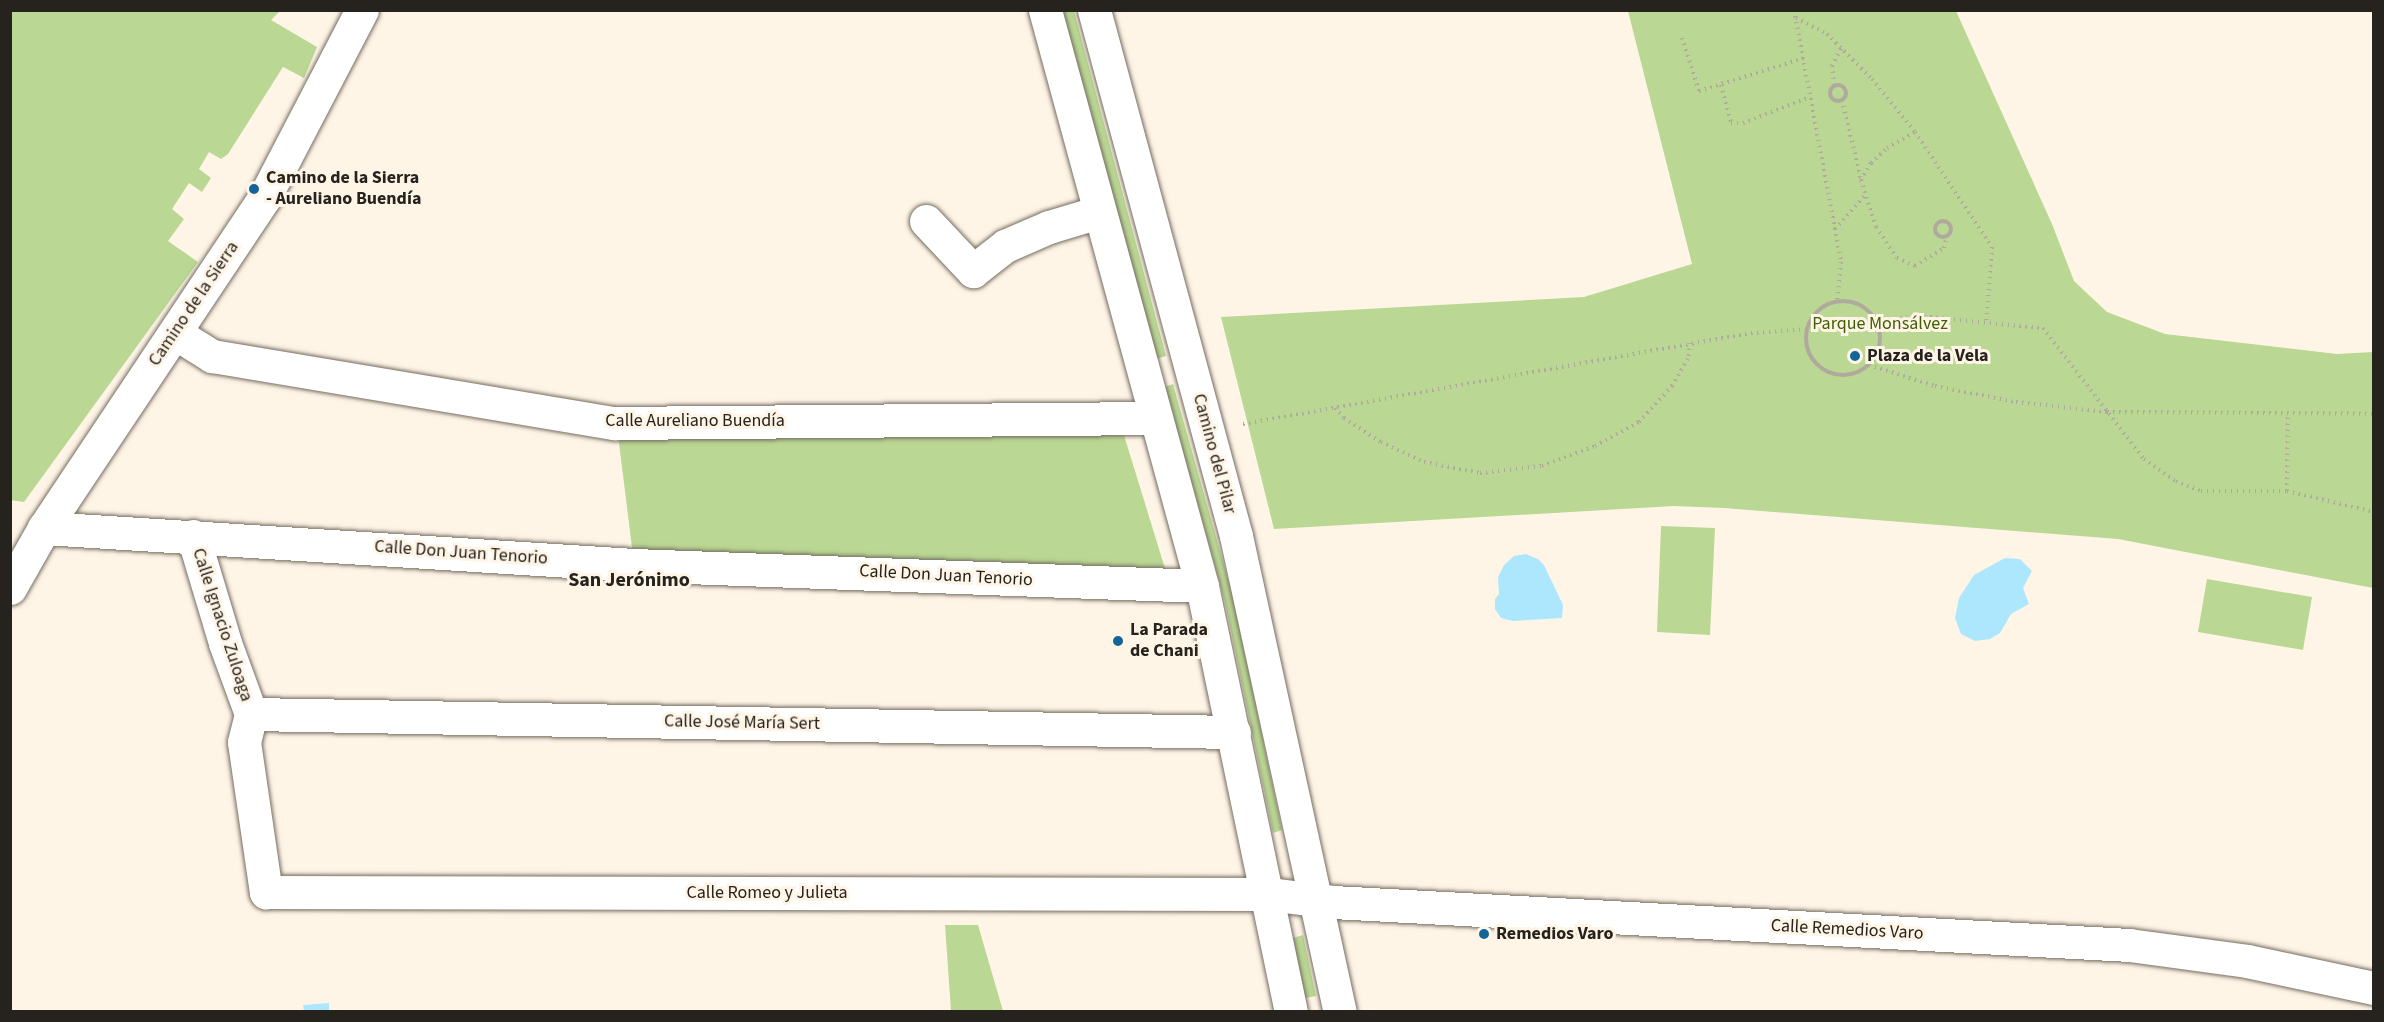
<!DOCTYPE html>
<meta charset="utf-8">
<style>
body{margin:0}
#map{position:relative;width:2384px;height:1022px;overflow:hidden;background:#fff5e7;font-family:"Source Sans 3",sans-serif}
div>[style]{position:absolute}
.green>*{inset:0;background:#bad793}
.water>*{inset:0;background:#ade7fe}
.path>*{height:4px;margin-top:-2px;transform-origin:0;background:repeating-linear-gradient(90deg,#b0a99e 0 1.5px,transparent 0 6px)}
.path>.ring{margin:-2px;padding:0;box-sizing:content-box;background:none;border:4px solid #b0a99e;border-radius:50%}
.roads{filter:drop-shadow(0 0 2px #756d61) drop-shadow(0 0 2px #756d61)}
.minor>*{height:33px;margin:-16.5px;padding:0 16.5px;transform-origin:16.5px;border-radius:16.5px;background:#fff}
.major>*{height:33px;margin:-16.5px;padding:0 16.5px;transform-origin:16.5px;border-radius:16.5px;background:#fff}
.dots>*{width:16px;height:16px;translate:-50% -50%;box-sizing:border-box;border:3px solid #fff5e7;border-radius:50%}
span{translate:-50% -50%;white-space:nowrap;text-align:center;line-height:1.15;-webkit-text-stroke:6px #fff5e7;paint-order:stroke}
.poi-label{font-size:18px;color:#26221d;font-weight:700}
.left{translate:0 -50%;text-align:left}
.street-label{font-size:18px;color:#26221d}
.park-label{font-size:18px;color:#415e02}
.neighbourhood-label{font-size:20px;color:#26221d;font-weight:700}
.frame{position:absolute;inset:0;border:12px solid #26221d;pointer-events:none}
</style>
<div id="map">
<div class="green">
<div style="clip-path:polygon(11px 10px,280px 11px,271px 20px,317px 47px,304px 78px,283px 67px,228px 154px,221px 159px,209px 152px,199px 169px,211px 178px,202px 192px,189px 183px,172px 209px,184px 219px,168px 241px,198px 262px,24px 502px,10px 500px)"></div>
<div style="clip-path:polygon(1062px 11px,1074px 11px,1166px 356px,1156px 359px)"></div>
<div style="clip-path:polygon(1628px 11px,1956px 11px,2052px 224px,2074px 281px,2107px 312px,2165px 334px,2337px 354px,2373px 352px,2373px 588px,2118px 539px,1724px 508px,1674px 506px,1274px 529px,1221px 317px,1584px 297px,1692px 264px)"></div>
<div style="clip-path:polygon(1173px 384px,1233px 597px,1282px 830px,1273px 833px,1225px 602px,1165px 387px)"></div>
<div style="clip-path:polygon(1123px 432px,1167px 575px,633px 555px,618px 435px)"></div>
<div style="clip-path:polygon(1661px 526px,1715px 528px,1710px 635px,1657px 632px)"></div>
<div style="clip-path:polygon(2207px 579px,2312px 597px,2303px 650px,2198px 632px)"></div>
<div style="clip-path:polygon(945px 925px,978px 925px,1003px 1011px,951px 1011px)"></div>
<div style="clip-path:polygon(1303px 935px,1316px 996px,1305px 998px,1293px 938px)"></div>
</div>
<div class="water">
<div style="clip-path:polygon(1526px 554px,1538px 559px,1544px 565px,1563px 605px,1562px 618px,1513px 621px,1501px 618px,1495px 609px,1495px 599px,1499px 594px,1498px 577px,1504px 565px,1514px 556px)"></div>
<div style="clip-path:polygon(2005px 558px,2020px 559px,2032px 571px,2023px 588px,2029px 604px,2011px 614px,2000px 633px,1990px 639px,1975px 641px,1961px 634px,1955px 618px,1959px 598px,1974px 575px)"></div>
<div style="clip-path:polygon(329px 1003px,329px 1011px,304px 1011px,303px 1005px)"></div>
</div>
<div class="path">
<div style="left:1794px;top:10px;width:256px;rotate:79.4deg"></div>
<div style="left:1841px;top:262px;width:39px;rotate:96deg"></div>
<div style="left:1796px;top:18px;width:35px;rotate:27deg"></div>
<div style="left:1827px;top:34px;width:64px;rotate:45deg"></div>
<div style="left:1872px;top:79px;width:68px;rotate:50.9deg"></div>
<div style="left:1915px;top:132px;width:138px;rotate:56.2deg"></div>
<div style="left:1992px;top:247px;width:76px;rotate:94.5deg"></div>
<div style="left:1682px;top:38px;width:56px;rotate:72.2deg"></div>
<div style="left:1699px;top:91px;width:110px;rotate:-17.4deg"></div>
<div class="ring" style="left:1830px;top:85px;width:12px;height:12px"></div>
<div style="left:1721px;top:85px;width:39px;rotate:75deg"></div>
<div style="left:1731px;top:123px;width:12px"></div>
<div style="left:1743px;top:123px;width:72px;rotate:-21.2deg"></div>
<div style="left:1834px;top:85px;width:19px;rotate:-96deg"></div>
<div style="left:1832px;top:66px;width:20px;rotate:-63deg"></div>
<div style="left:1842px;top:100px;width:82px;rotate:76.6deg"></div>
<div style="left:1861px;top:180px;width:49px;rotate:72.3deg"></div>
<div style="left:1876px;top:227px;width:37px;rotate:56deg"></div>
<div style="left:1897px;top:258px;width:20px;rotate:24deg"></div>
<div style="left:1915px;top:266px;width:34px;rotate:-32deg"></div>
<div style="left:1944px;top:248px;width:12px;rotate:-76deg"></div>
<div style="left:1861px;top:180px;width:20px;rotate:-60deg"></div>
<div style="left:1871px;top:163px;width:22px;rotate:-43deg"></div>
<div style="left:1887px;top:148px;width:32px;rotate:-30deg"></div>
<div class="ring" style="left:1935px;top:221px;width:12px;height:12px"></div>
<div style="left:1835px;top:229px;width:45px;rotate:-48.6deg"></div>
<div class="ring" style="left:1806px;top:301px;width:70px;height:70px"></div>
<div style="left:1876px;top:321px;width:42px;rotate:-6.8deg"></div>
<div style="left:1918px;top:316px;width:126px;rotate:5.5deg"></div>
<div style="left:2043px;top:328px;width:165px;rotate:52.4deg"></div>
<div style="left:2144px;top:459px;width:39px;rotate:35deg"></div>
<div style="left:2176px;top:481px;width:27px;rotate:22deg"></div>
<div style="left:2201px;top:491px;width:86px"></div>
<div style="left:2287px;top:491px;width:89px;rotate:13.6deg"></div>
<div style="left:1869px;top:365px;width:69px;rotate:17.7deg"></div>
<div style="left:1935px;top:386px;width:83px;rotate:11.2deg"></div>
<div style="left:2016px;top:402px;width:92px;rotate:6.3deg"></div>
<div style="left:2107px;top:412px;width:267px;rotate:0.4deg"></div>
<div style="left:1335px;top:408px;width:13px;rotate:48deg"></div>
<div style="left:1344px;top:418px;width:44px;rotate:33deg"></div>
<div style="left:1381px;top:442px;width:47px;rotate:24.9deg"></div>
<div style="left:1424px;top:462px;width:57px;rotate:11.1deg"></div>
<div style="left:1480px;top:473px;width:62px;rotate:-6.4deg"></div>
<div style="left:1542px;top:466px;width:57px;rotate:-20.7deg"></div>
<div style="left:1595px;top:446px;width:50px;rotate:-28.6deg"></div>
<div style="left:1639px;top:422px;width:49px;rotate:-47.5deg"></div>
<div style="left:1672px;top:386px;width:34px;rotate:-60deg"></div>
<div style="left:1689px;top:356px;width:13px;rotate:-86deg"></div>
<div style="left:1243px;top:424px;width:516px;rotate:-10.16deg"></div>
<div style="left:1751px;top:333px;width:56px;rotate:-4.1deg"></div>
<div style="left:2287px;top:491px;width:77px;rotate:-89.3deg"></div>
</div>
<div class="roads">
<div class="minor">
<div style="left:926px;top:221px;width:69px;rotate:46.8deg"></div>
<div style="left:973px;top:271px;width:41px;rotate:-38deg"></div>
<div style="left:1005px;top:246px;width:48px;rotate:-23.4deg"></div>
<div style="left:1049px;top:227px;width:52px;rotate:-16.7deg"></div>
<div style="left:175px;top:333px;width:44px;rotate:31.9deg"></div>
<div style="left:212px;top:356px;width:408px;rotate:9.5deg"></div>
<div style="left:614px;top:423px;width:542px;rotate:-0.53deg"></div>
<div style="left:44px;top:528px;width:590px;rotate:3.59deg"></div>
<div style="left:633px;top:565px;width:569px;rotate:2.11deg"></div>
<div style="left:193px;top:536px;width:112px;rotate:73.3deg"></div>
<div style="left:225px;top:643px;width:76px;rotate:69.9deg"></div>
<div style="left:251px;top:714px;width:29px;rotate:104deg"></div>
<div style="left:244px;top:742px;width:152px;rotate:81.7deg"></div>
<div style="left:266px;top:892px;width:1002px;rotate:0.11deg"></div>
<div style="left:1268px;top:894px;width:65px;rotate:7deg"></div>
<div style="left:1333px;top:902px;width:797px;rotate:3.09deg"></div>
<div style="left:2129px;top:945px;width:119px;rotate:7.7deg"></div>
<div style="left:2247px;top:961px;width:130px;rotate:12deg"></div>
<div style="left:10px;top:588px;width:69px;rotate:-60.5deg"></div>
<div style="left:44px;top:528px;width:397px;rotate:-56.3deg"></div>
<div style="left:264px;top:198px;width:212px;rotate:-62.5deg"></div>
<div style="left:251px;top:714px;width:983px;rotate:1.05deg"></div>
</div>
<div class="major">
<div style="left:1045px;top:10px;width:597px;rotate:74.75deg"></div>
<div style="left:1202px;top:586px;width:435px;rotate:78.2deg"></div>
<div style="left:1094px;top:10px;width:545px;rotate:74.89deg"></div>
<div style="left:1236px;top:536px;width:487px;rotate:77.7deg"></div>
</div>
</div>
<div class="dots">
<div style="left:254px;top:189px;background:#146597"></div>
<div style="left:1855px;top:356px;background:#146597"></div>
<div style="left:1118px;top:641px;background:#146597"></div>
<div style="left:1484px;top:934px;background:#146597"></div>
</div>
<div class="poi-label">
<span class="left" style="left:266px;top:189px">Camino de la Sierra<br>- Aureliano Buendía</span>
<span class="left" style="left:1867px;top:356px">Plaza de la Vela</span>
<span class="left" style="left:1130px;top:641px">La Parada<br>de Chani</span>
<span class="left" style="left:1496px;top:934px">Remedios Varo</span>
</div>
<div class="street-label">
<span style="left:194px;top:304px;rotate:-56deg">Camino de la Sierra</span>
<span style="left:695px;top:421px">Calle Aureliano Buendía</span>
<span style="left:1214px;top:454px;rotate:75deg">Camino del Pilar</span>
<span style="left:461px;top:553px;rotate:4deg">Calle Don Juan Tenorio</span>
<span style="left:946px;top:576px;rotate:3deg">Calle Don Juan Tenorio</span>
<span style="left:222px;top:625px;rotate:72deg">Calle Ignacio Zuloaga</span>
<span style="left:742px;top:723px;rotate:1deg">Calle José María Sert</span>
<span style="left:767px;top:893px">Calle Romeo y Julieta</span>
<span style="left:1847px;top:930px;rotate:3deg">Calle Remedios Varo</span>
</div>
<div class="park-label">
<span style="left:1880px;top:324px">Parque Monsálvez</span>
</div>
<div class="neighbourhood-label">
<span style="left:629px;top:580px">San Jerónimo</span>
</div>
<div class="frame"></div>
</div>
